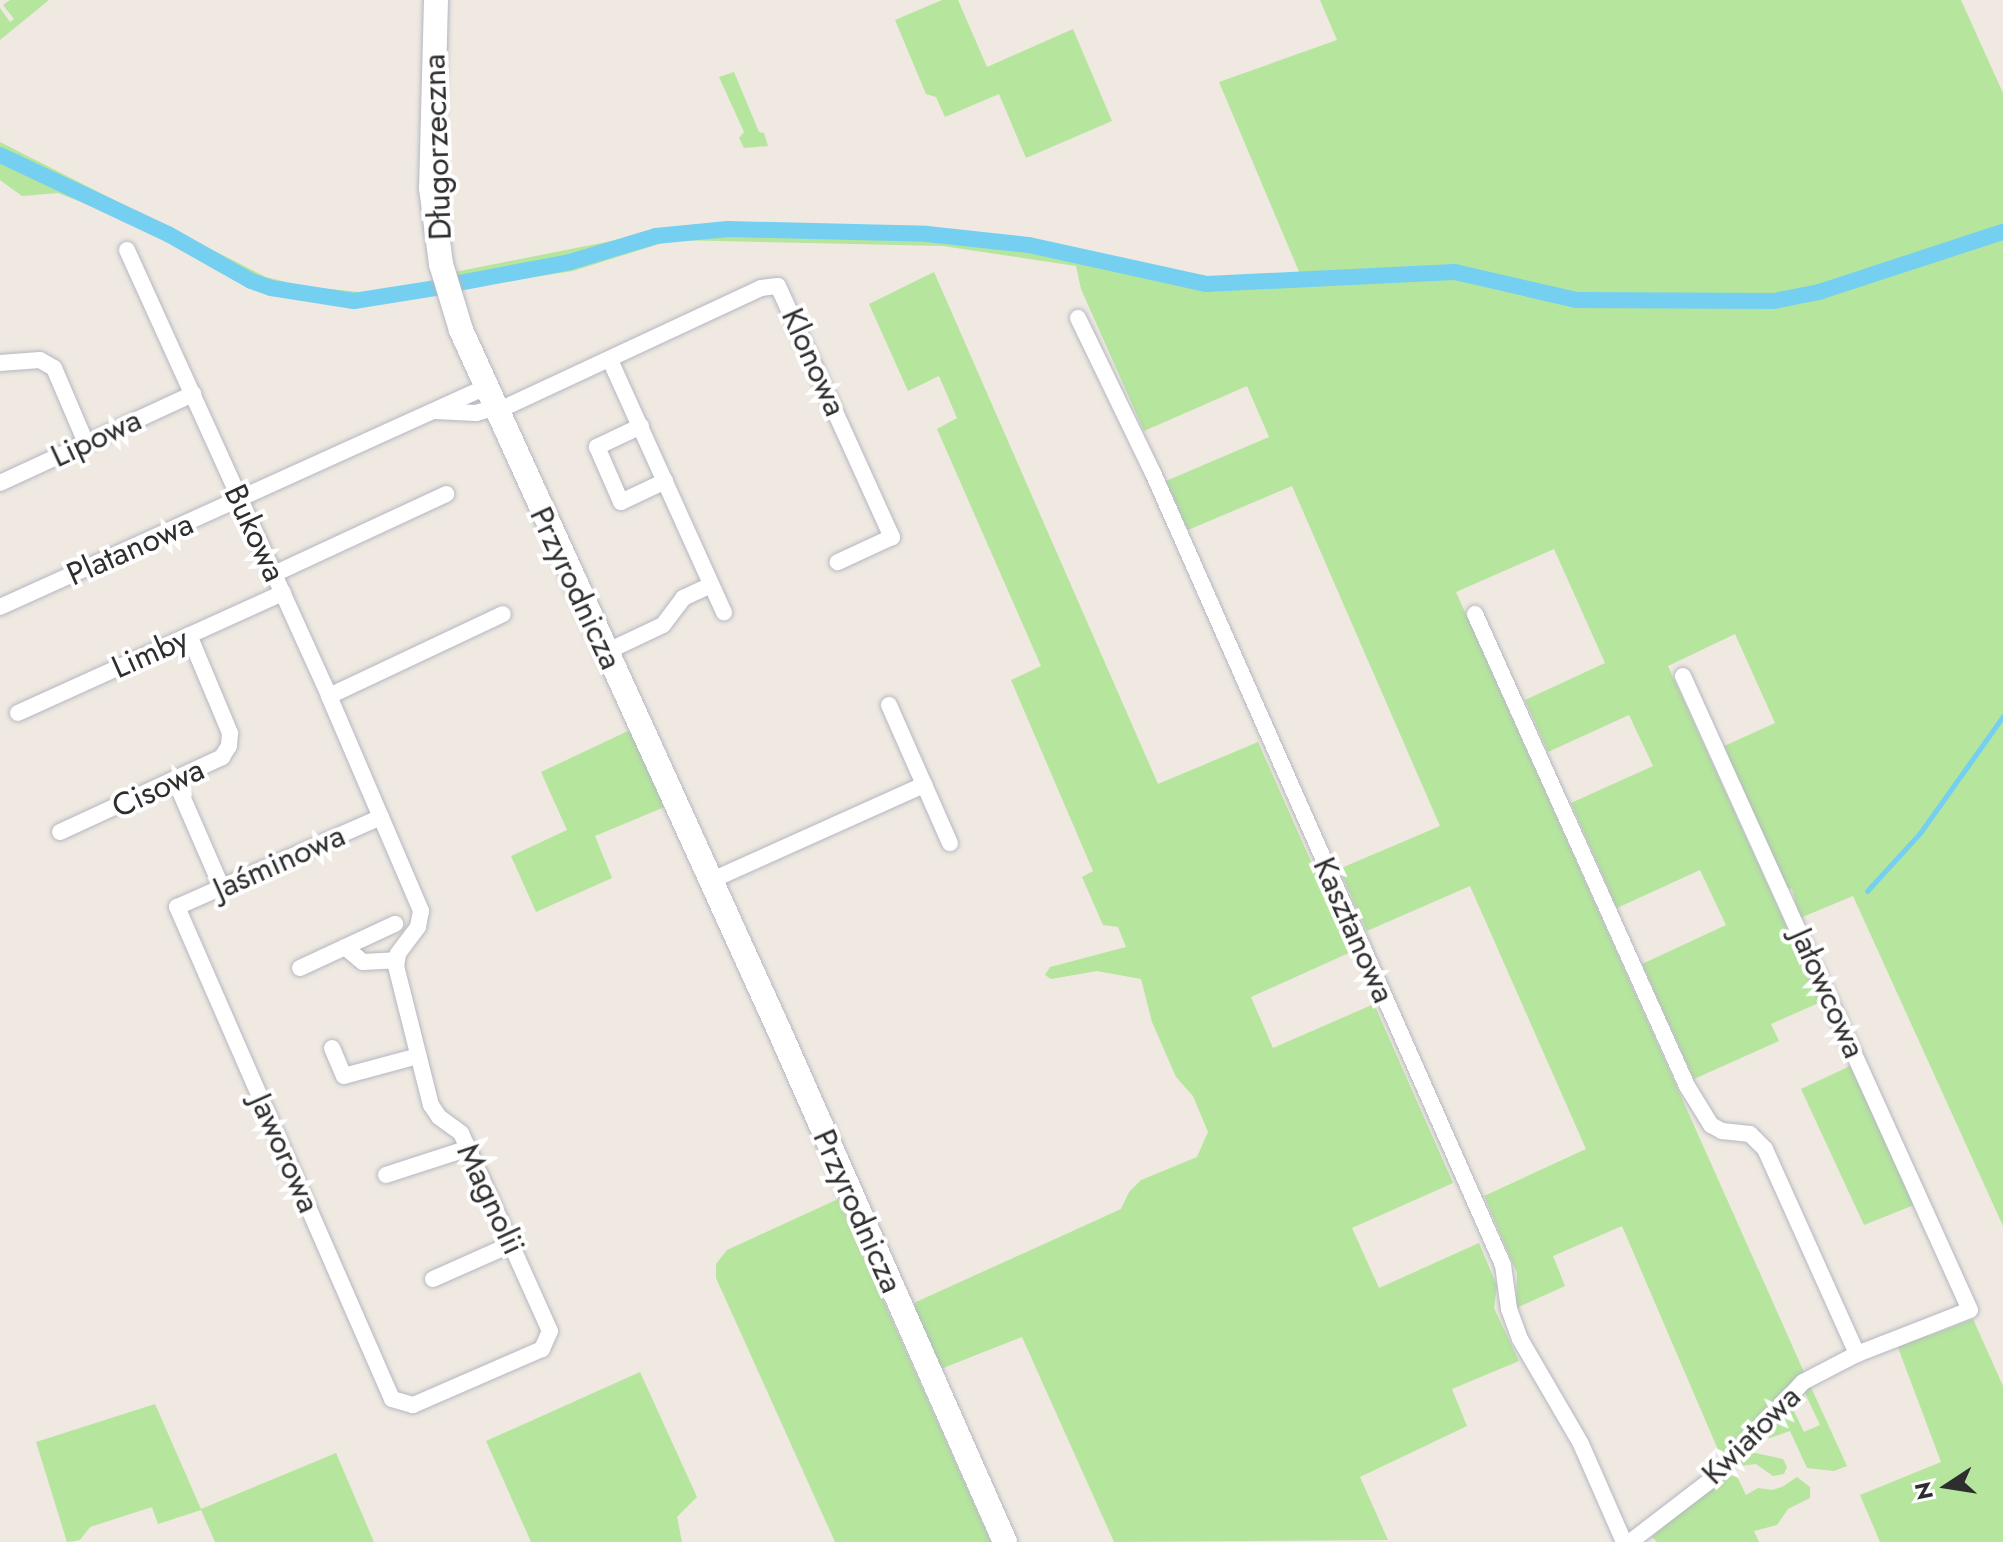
<!DOCTYPE html>
<meta charset="utf-8">
<style>
body{margin:0}
#map{position:relative;width:2003px;height:1542px;overflow:hidden;background:#efe9e1;font-family:Jost,sans-serif}
div>[style]{position:absolute}
.green>*{inset:0;background:#b6e59e}
.stream>*{height:5px;margin:-2.5px;padding:0 2.5px;transform-origin:2.5px;border-radius:2.5px;background:#75cff0}
.canal>*{height:16px;margin:-8px;padding:0 8px;transform-origin:8px;border-radius:8px;background:#75cff0}
.roads{filter:drop-shadow(0 0 2px #b4b7c1) drop-shadow(0 0 2px #b4b7c1)}
.street>*{height:16px;margin:-8px;padding:0 8px;transform-origin:8px;border-radius:8px;background:#fff}
.secondary>*{height:24px;margin:-12px;padding:0 12px;transform-origin:12px;border-radius:12px;background:#fff}
span{translate:-50% -50%;white-space:nowrap;text-align:center;line-height:1.15;-webkit-text-stroke:8px #fff;paint-order:stroke}
.street-label{font-size:32px;color:#2e2e2e}
.north{position:absolute;left:1907px;top:1446px;width:80px;height:80px;-webkit-text-stroke:6px #fff;paint-order:stroke;rotate:258deg;font-size:22px;font-weight:700;line-height:32px;text-align:center;color:#2e2e2e}
.north::after{content:'';display:block;margin:auto;width:28px;height:36px;background:#2e2e2e;clip-path:polygon(50% 0,100% 100%,50% 72%,0 100%)}
</style>
<div id="map">
<div class="green">
<div style="clip-path:polygon(10px 0,49px 0,0 40px,0 8px,10px 22px,14px 19px,3px 5px)"></div>
<div style="clip-path:polygon(942px 0,958px 0,987px 67px,1073px 29px,1112px 121px,1026px 158px,999px 94px,945px 117px,936px 97px,926px 94px,895px 20px)"></div>
<div style="clip-path:polygon(1320px 0,1961px 0,2003px 93px,2003px 1226px,1853px 896px,1800px 918px,1792px 889px,1787px 888px,1722px 747px,1775px 723px,1735px 634px,1668px 666px,1821px 1002px,1771px 1024px,1779px 1041px,1694px 1079px,1642px 964px,1726px 925px,1700px 870px,1617px 908px,1571px 803px,1653px 766px,1629px 715px,1548px 752px,1525px 700px,1605px 663px,1554px 549px,1456px 592px,1804px 1372px,1722px 1459px,1622px 1226px,1553px 1256px,1565px 1286px,1516px 1308px,1517px 1273px,1484px 1196px,1586px 1149px,1470px 886px,1367px 931px,1339px 869px,1440px 826px,1292px 486px,1188px 530px,1166px 481px,1269px 437px,1247px 386px,1144px 431px,1081px 289px,1076px 266px,943px 246px,672px 240px,573px 271px,458px 289px,455px 272px,697px 224px,855px 225px,971px 234px,1223px 279px,1300px 274px,1219px 82px,1337px 40px)"></div>
<div style="clip-path:polygon(734px 72px,759px 132px,764px 133px,768px 146px,744px 148px,739px 138px,744px 132px,719px 77px)"></div>
<div style="clip-path:polygon(0 142px,266px 277px,302px 286px,369px 293px,434px 282px,434px 295px,356px 308px,255px 288px,129px 221px,58px 193px,22px 196px,0 180px)"></div>
<div style="clip-path:polygon(934px 272px,1158px 784px,1258px 742px,1351px 952px,1251px 997px,1273px 1048px,1374px 1004px,1453px 1183px,1352px 1228px,1379px 1288px,1479px 1243px,1497px 1286px,1494px 1308px,1519px 1361px,1452px 1389px,1467px 1426px,1360px 1477px,1388px 1540px,1114px 1542px,1022px 1337px,938px 1370px,911px 1310px,916px 1302px,1121px 1209px,1129px 1192px,1141px 1180px,1197px 1157px,1208px 1132px,1193px 1096px,1176px 1077px,1152px 1022px,1141px 979px,1097px 971px,1051px 979px,1045px 975px,1050px 967px,1126px 947px,1118px 927px,1103px 925px,1082px 877px,1093px 871px,1011px 680px,1041px 666px,937px 429px,957px 418px,939px 376px,908px 391px,869px 304px)"></div>
<div style="clip-path:polygon(628px 731px,637px 740px,667px 806px,595px 836px,612px 878px,536px 912px,511px 856px,567px 830px,541px 772px)"></div>
<div style="clip-path:polygon(1850px 1066px,1914px 1205px,1864px 1225px,1801px 1089px)"></div>
<div style="clip-path:polygon(838px 1199px,991px 1542px,835px 1542px,716px 1278px,716px 1264px,727px 1250px)"></div>
<div style="clip-path:polygon(1973px 1319px,2003px 1386px,2003px 1542px,1880px 1542px,1860px 1495px,1941px 1462px,1897px 1345px,1925px 1332px,1929px 1336px)"></div>
<div style="clip-path:polygon(640px 1372px,697px 1497px,677px 1517px,682px 1542px,531px 1542px,486px 1441px)"></div>
<div style="clip-path:polygon(1809px 1383px,1847px 1466px,1834px 1471px,1807px 1468px,1790px 1431px,1770px 1438px,1762px 1434px,1791px 1405px,1804px 1432px,1820px 1425px,1803px 1389px)"></div>
<div style="clip-path:polygon(155px 1404px,201px 1509px,336px 1453px,374px 1542px,215px 1542px,201px 1510px,158px 1524px,152px 1507px,90px 1527px,80px 1540px,67px 1542px,36px 1442px)"></div>
<div style="clip-path:polygon(1746px 1451px,1783px 1459px,1787px 1467px,1784px 1474px,1773px 1476px,1756px 1464px,1739px 1466px,1734px 1470px,1746px 1495px,1758px 1488px,1772px 1490px,1782px 1487px,1797px 1477px,1810px 1487px,1810px 1498px,1788px 1509px,1777px 1525px,1754px 1531px,1759px 1542px,1657px 1542px,1652px 1537px)"></div>
</div>
<div class="stream">
<div style="left:1867px;top:891px;width:79px;rotate:-47.6deg"></div>
<div style="left:1920px;top:833px;width:143px;rotate:-54.6deg"></div>
</div>
<div class="canal">
<div style="left:0;top:155px;width:186px;rotate:25.2deg"></div>
<div style="left:168px;top:234px;width:95px;rotate:29.5deg"></div>
<div style="left:251px;top:281px;width:21px;rotate:19deg"></div>
<div style="left:271px;top:288px;width:84px;rotate:8.9deg"></div>
<div style="left:354px;top:301px;width:82px;rotate:-9.1deg"></div>
<div style="left:459px;top:283px;width:113px;rotate:-10.7deg"></div>
<div style="left:570px;top:262px;width:90px;rotate:-16.8deg"></div>
<div style="left:656px;top:236px;width:72px;rotate:-5.6deg"></div>
<div style="left:728px;top:229px;width:199px;rotate:1.4deg"></div>
<div style="left:927px;top:234px;width:103px;rotate:6.2deg"></div>
<div style="left:1029px;top:245px;width:182px;rotate:12.4deg"></div>
<div style="left:1207px;top:284px;width:248px;rotate:-2.8deg"></div>
<div style="left:1455px;top:272px;width:124px;rotate:13deg"></div>
<div style="left:1576px;top:300px;width:198px;rotate:0.3deg"></div>
<div style="left:1774px;top:301px;width:46px;rotate:-11.3deg"></div>
<div style="left:1819px;top:292px;width:194px;rotate:-18.1deg"></div>
</div>
<div class="roads">
<div class="street">
<div style="left:127px;top:250px;width:490px;rotate:65.6deg"></div>
<div style="left:329px;top:696px;width:234px;rotate:66.8deg"></div>
<div style="left:421px;top:911px;width:16px;rotate:101deg"></div>
<div style="left:418px;top:927px;width:34px;rotate:127deg"></div>
<div style="left:398px;top:954px;width:12px;rotate:99deg"></div>
<div style="left:396px;top:966px;width:143px;rotate:75.9deg"></div>
<div style="left:431px;top:1105px;width:14px;rotate:56deg"></div>
<div style="left:439px;top:1117px;width:27px;rotate:36deg"></div>
<div style="left:461px;top:1133px;width:217px;rotate:65.8deg"></div>
<div style="left:550px;top:1331px;width:20px;rotate:114deg"></div>
<div style="left:542px;top:1349px;width:141px;rotate:156.5deg"></div>
<div style="left:413px;top:1405px;width:22px;rotate:-164deg"></div>
<div style="left:392px;top:1399px;width:537px;rotate:-113.6deg"></div>
<div style="left:177px;top:907px;width:223px;rotate:-23.8deg"></div>
<div style="left:1078px;top:318px;width:172px;rotate:64.2deg"></div>
<div style="left:1153px;top:473px;width:866px;rotate:66.16deg"></div>
<div style="left:1503px;top:1265px;width:44px;rotate:82.2deg"></div>
<div style="left:1509px;top:1309px;width:32px;rotate:70deg"></div>
<div style="left:1520px;top:1339px;width:121px;rotate:59.8deg"></div>
<div style="left:1581px;top:1444px;width:107px;rotate:66.3deg"></div>
<div style="left:610px;top:360px;width:277px;rotate:65.7deg"></div>
<div style="left:0;top:363px;width:40px;rotate:-4.3deg"></div>
<div style="left:40px;top:360px;width:16px;rotate:30deg"></div>
<div style="left:54px;top:368px;width:82px;rotate:66.9deg"></div>
<div style="left:436px;top:411px;width:40px;rotate:2.9deg"></div>
<div style="left:476px;top:413px;width:19px;rotate:-16deg"></div>
<div style="left:495px;top:412px;width:293px;rotate:-25deg"></div>
<div style="left:761px;top:288px;width:17px;rotate:-7deg"></div>
<div style="left:778px;top:286px;width:276px;rotate:65.6deg"></div>
<div style="left:892px;top:537px;width:60px;rotate:155.2deg"></div>
<div style="left:641px;top:426px;width:49px;rotate:154.5deg"></div>
<div style="left:597px;top:447px;width:60px;rotate:66.4deg"></div>
<div style="left:621px;top:502px;width:49px;rotate:-25.5deg"></div>
<div style="left:0;top:483px;width:213px;rotate:-24.8deg"></div>
<div style="left:274px;top:574px;width:190px;rotate:-24.9deg"></div>
<div style="left:0;top:607px;width:531px;rotate:-24.35deg"></div>
<div style="left:1475px;top:614px;width:517px;rotate:65.81deg"></div>
<div style="left:1687px;top:1086px;width:46px;rotate:58.4deg"></div>
<div style="left:1711px;top:1125px;width:13px;rotate:29deg"></div>
<div style="left:1722px;top:1131px;width:28px;rotate:6deg"></div>
<div style="left:1750px;top:1134px;width:21px;rotate:45deg"></div>
<div style="left:1765px;top:1149px;width:225px;rotate:65.8deg"></div>
<div style="left:606px;top:652px;width:63px;rotate:-25.3deg"></div>
<div style="left:663px;top:625px;width:34px;rotate:-53deg"></div>
<div style="left:683px;top:598px;width:31px;rotate:-25deg"></div>
<div style="left:329px;top:696px;width:192px;rotate:-25.2deg"></div>
<div style="left:889px;top:705px;width:151px;rotate:66.2deg"></div>
<div style="left:18px;top:713px;width:291px;rotate:-24.4deg"></div>
<div style="left:175px;top:780px;width:118px;rotate:66.5deg"></div>
<div style="left:60px;top:832px;width:179px;rotate:-24.8deg"></div>
<div style="left:222px;top:757px;width:13px;rotate:-58deg"></div>
<div style="left:229px;top:746px;width:13px;rotate:-86deg"></div>
<div style="left:230px;top:733px;width:106px;rotate:-112.7deg"></div>
<div style="left:710px;top:881px;width:235px;rotate:-24.2deg"></div>
<div style="left:345px;top:947px;width:23px;rotate:40deg"></div>
<div style="left:363px;top:962px;width:33px;rotate:-3deg"></div>
<div style="left:300px;top:968px;width:105px;rotate:-24.9deg"></div>
<div style="left:332px;top:1048px;width:30px;rotate:67deg"></div>
<div style="left:344px;top:1076px;width:77px;rotate:-15.1deg"></div>
<div style="left:386px;top:1175px;width:87px;rotate:-18deg"></div>
<div style="left:433px;top:1279px;width:86px;rotate:-23.9deg"></div>
<div style="left:1630px;top:1542px;width:103px;rotate:-37.5deg"></div>
<div style="left:1712px;top:1479px;width:133px;rotate:-46.8deg"></div>
<div style="left:1803px;top:1382px;width:61px;rotate:-27.4deg"></div>
<div style="left:1857px;top:1354px;width:121px;rotate:-21.3deg"></div>
<div style="left:1970px;top:1310px;width:696px;rotate:-114.36deg"></div>
</div>
<div class="secondary">
<div style="left:436px;top:0;width:188px;rotate:91.5deg"></div>
<div style="left:431px;top:188px;width:77px;rotate:82.5deg"></div>
<div style="left:441px;top:264px;width:69px;rotate:73.1deg"></div>
<div style="left:461px;top:330px;width:769px;rotate:65.57deg"></div>
<div style="left:779px;top:1030px;width:560px;rotate:66.18deg"></div>
</div>
</div>
<div class="street-label">
<span style="left:437px;top:147px;rotate:-92deg">Długorzeczna</span>
<span style="left:814px;top:362px;rotate:66deg">Klonowa</span>
<span style="left:96px;top:438px;rotate:-25deg">Lipowa</span>
<span style="left:255px;top:533px;rotate:65deg">Bukowa</span>
<span style="left:130px;top:549px;rotate:-24deg">Platanowa</span>
<span style="left:576px;top:588px;rotate:65deg">Przyrodnicza</span>
<span style="left:150px;top:653px;rotate:-24deg">Limby</span>
<span style="left:158px;top:788px;rotate:-25deg">Cisowa</span>
<span style="left:279px;top:862px;rotate:-24deg">Jaśminowa</span>
<span style="left:1354px;top:930px;rotate:66deg">Kasztanowa</span>
<span style="left:1828px;top:993px;rotate:66deg">Jałowcowa</span>
<span style="left:285px;top:1153px;rotate:66deg">Jaworowa</span>
<span style="left:491px;top:1199px;rotate:65deg">Magnolii</span>
<span style="left:858px;top:1211px;rotate:66deg">Przyrodnicza</span>
<span style="left:1751px;top:1435px;rotate:-45deg">Kwiatowa</span>
</div>
<div class="north">N</div>
</div>
